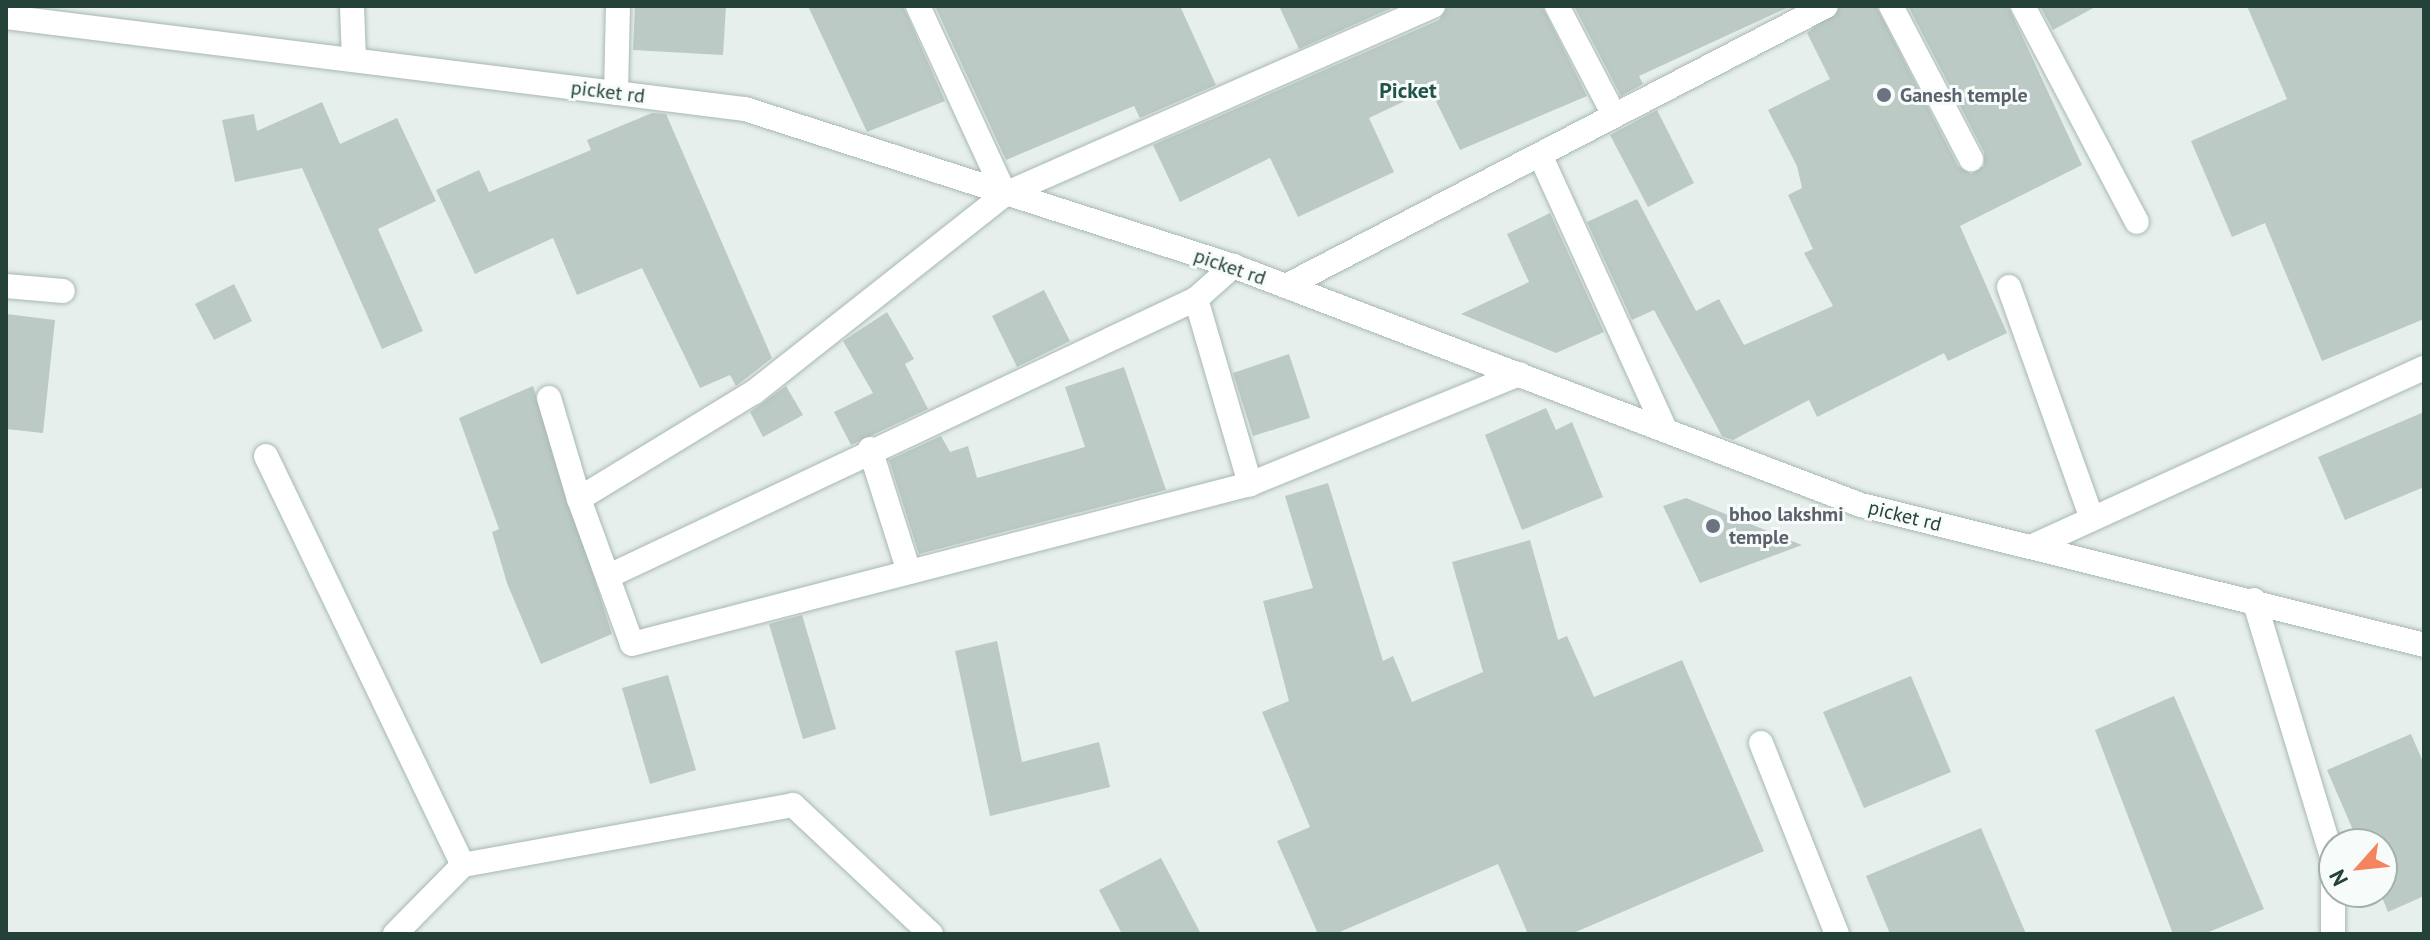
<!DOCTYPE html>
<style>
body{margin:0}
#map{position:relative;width:2430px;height:940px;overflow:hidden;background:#e6efeb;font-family:"PT Sans",sans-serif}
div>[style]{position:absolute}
.building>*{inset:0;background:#bbcac4}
.roads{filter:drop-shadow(0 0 2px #a8b8b2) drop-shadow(0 0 2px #a8b8b2)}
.lane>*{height:24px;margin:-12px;padding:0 12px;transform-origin:12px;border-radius:12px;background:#fff}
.street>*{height:24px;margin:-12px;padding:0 12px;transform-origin:12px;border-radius:12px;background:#fff}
.secondary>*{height:24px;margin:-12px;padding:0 12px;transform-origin:12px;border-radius:12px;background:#fff}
.dots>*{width:22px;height:22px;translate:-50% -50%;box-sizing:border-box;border:4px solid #f7fbf9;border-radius:50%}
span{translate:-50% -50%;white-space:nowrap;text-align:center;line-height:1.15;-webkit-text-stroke:6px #f7fbf9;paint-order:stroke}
.street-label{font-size:20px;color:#24423a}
.worship-label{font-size:20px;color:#5b616d;font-weight:700}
.left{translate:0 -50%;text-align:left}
.neighbourhood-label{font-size:22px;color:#1f5548;font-weight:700}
.frame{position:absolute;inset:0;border:8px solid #24423a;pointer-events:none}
.north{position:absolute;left:2318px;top:828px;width:80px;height:80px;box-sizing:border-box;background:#f7fbf9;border:2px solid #a3b1ad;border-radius:50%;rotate:243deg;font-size:22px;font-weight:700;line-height:32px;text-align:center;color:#24423a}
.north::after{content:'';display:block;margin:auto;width:28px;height:36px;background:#f4845f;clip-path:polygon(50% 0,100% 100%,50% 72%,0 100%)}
</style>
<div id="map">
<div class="building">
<div style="clip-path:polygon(635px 6px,726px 6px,723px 55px,633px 50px)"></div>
<div style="clip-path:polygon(808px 6px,903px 6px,945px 101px,867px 132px)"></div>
<div style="clip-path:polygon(935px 6px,1180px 6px,1216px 85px,1140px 118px,1134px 106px,1006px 160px)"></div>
<div style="clip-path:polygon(1279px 6px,1396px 6px,1299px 49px)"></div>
<div style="clip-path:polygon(1448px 6px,1542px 6px,1587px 96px,1460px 150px,1430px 89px,1369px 118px,1394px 172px,1298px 217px,1270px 158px,1180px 202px,1153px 145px,1439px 20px)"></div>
<div style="clip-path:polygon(1574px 6px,1791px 6px,1639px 76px,1643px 84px,1621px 96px)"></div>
<div style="clip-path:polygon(1841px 6px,1876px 6px,1958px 166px,1971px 174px,1984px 166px,1984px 152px,1908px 6px,2008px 6px,2082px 165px,1960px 226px,2007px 333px,1948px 361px,1944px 353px,1817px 417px,1809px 400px,1733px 440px,1722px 436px,1654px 310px,1632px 320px,1587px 222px,1637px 199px,1696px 311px,1719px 299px,1744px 345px,1833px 306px,1804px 253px,1813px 249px,1788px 195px,1802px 188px,1797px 166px,1768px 110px,1830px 79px,1807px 33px)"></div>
<div style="clip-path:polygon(2040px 6px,2097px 6px,2053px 30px)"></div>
<div style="clip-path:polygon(2247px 6px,2424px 6px,2424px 319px,2322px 361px,2265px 223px,2232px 237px,2191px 141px,2287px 99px)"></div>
<div style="clip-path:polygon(322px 102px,340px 144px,397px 118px,436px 201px,378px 229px,423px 331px,382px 349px,302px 168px,235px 182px,222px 120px,254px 114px,257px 131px)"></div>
<div style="clip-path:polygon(1657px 110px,1694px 183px,1648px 207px,1610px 135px)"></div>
<div style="clip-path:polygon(652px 113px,666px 114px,772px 358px,736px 386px,730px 375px,700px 388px,642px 268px,577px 295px,553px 238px,475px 274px,436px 190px,479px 170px,489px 192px,591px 150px,587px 140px)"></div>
<div style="clip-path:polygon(1550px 213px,1604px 332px,1556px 353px,1461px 314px,1529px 282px,1507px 234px)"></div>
<div style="clip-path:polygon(234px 284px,252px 321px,214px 340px,195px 304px)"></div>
<div style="clip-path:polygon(1044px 290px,1070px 341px,1017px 367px,992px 316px)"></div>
<div style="clip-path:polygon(887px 312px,914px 359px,905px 364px,928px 409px,851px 445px,834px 412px,873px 393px,843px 341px)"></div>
<div style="clip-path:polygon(6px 314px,55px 320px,43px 433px,6px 429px)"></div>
<div style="clip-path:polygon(1289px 354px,1310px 418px,1253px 436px,1233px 373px)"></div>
<div style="clip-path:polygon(1124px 367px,1166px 490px,919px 554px,889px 460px,941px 436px,950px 452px,968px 446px,977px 478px,1085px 447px,1065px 387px)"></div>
<div style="clip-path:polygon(533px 386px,612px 634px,541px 664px,507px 583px,492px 532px,499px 529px,459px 418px)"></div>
<div style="clip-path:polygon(786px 386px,803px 415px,763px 437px,750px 412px)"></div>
<div style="clip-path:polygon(1546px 408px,1556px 430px,1572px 422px,1603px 497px,1522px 530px,1485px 435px)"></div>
<div style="clip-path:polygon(2424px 412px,2424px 487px,2345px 520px,2318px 457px)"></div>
<div style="clip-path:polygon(1328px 483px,1383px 661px,1393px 656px,1412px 702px,1483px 672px,1452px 562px,1530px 540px,1558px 640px,1567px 636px,1594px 697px,1682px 660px,1764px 851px,1571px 934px,1528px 934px,1498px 864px,1335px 934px,1318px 934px,1277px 841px,1310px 827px,1262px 712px,1289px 701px,1263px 601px,1313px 588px,1285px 496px)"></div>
<div style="clip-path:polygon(1686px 498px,1802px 545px,1700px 583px,1663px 506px)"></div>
<div style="clip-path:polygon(802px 615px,836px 729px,803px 739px,769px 624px)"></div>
<div style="clip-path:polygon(997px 641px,1022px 762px,1099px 742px,1110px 787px,990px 816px,955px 651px)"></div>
<div style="clip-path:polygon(668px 675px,696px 770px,650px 784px,622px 688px)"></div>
<div style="clip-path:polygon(1911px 676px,1951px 772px,1864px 808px,1823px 712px)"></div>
<div style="clip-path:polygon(2174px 696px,2264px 909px,2204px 934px,2173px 934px,2095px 730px)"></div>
<div style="clip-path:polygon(2411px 734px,2424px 764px,2424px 896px,2388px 912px,2380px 892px,2382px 844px,2359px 844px,2327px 770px)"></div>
<div style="clip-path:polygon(1981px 828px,2026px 934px,1890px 934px,1866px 876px)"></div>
<div style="clip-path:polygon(1161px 858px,1201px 934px,1122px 934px,1099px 890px)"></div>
</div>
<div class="roads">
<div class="lane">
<div style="left:266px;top:456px;width:454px;rotate:64.3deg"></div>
<div style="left:463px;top:865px;width:97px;rotate:134.6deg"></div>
<div style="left:2254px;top:600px;width:272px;rotate:73.1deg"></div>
<div style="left:2333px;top:860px;width:74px;rotate:90deg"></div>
<div style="left:1761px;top:743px;width:206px;rotate:68.3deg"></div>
<div style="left:463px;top:865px;width:335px;rotate:-10.3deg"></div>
<div style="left:793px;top:805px;width:189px;rotate:43.1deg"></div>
</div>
<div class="street">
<div style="left:352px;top:6px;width:54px;rotate:87.9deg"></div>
<div style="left:918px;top:6px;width:207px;rotate:65.2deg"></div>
<div style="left:1433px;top:6px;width:467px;rotate:156.3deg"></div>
<div style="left:1005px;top:194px;width:320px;rotate:141.7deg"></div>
<div style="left:754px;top:392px;width:205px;rotate:148.6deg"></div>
<div style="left:579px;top:499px;width:154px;rotate:69.9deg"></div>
<div style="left:632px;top:644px;width:638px;rotate:-14.52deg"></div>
<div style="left:1250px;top:484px;width:291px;rotate:-22.2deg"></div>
<div style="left:1557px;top:6px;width:123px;rotate:62.4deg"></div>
<div style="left:1891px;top:6px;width:173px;rotate:62.4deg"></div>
<div style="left:2023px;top:6px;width:244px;rotate:62.2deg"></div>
<div style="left:616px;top:93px;width:87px;rotate:-88.7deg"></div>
<div style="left:1541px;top:157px;width:299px;rotate:65.5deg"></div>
<div style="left:6px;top:286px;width:57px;rotate:5deg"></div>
<div style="left:1286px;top:286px;width:608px;rotate:-27.41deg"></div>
<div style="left:2009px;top:287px;width:246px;rotate:70.3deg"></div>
<div style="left:1196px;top:299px;width:193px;rotate:73.7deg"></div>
<div style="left:549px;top:398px;width:105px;rotate:73.5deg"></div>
<div style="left:870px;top:449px;width:129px;rotate:72.4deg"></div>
<div style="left:2033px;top:546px;width:430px;rotate:-24.5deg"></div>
<div style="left:611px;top:575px;width:647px;rotate:-25.26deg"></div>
<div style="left:1196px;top:299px;width:50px;rotate:-41.7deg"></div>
</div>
<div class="secondary">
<div style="left:6px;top:17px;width:745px;rotate:7.1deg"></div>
<div style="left:745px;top:109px;width:513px;rotate:17.83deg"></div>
<div style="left:1233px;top:266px;width:672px;rotate:20.84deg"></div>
<div style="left:1861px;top:505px;width:580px;rotate:13.96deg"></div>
</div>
</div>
<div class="dots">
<div style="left:1884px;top:95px;background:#6b7280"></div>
<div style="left:1713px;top:526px;background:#6b7280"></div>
</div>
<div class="street-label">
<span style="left:608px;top:92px;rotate:7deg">picket rd</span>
<span style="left:1230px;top:267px;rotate:19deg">picket rd</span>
<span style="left:1905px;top:516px;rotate:14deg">picket rd</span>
</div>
<div class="worship-label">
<span class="left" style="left:1900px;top:95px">Ganesh temple</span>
<span class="left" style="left:1729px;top:526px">bhoo lakshmi<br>temple</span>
</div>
<div class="neighbourhood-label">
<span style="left:1408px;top:91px">Picket</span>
</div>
<div class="frame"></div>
<div class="north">N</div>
</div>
